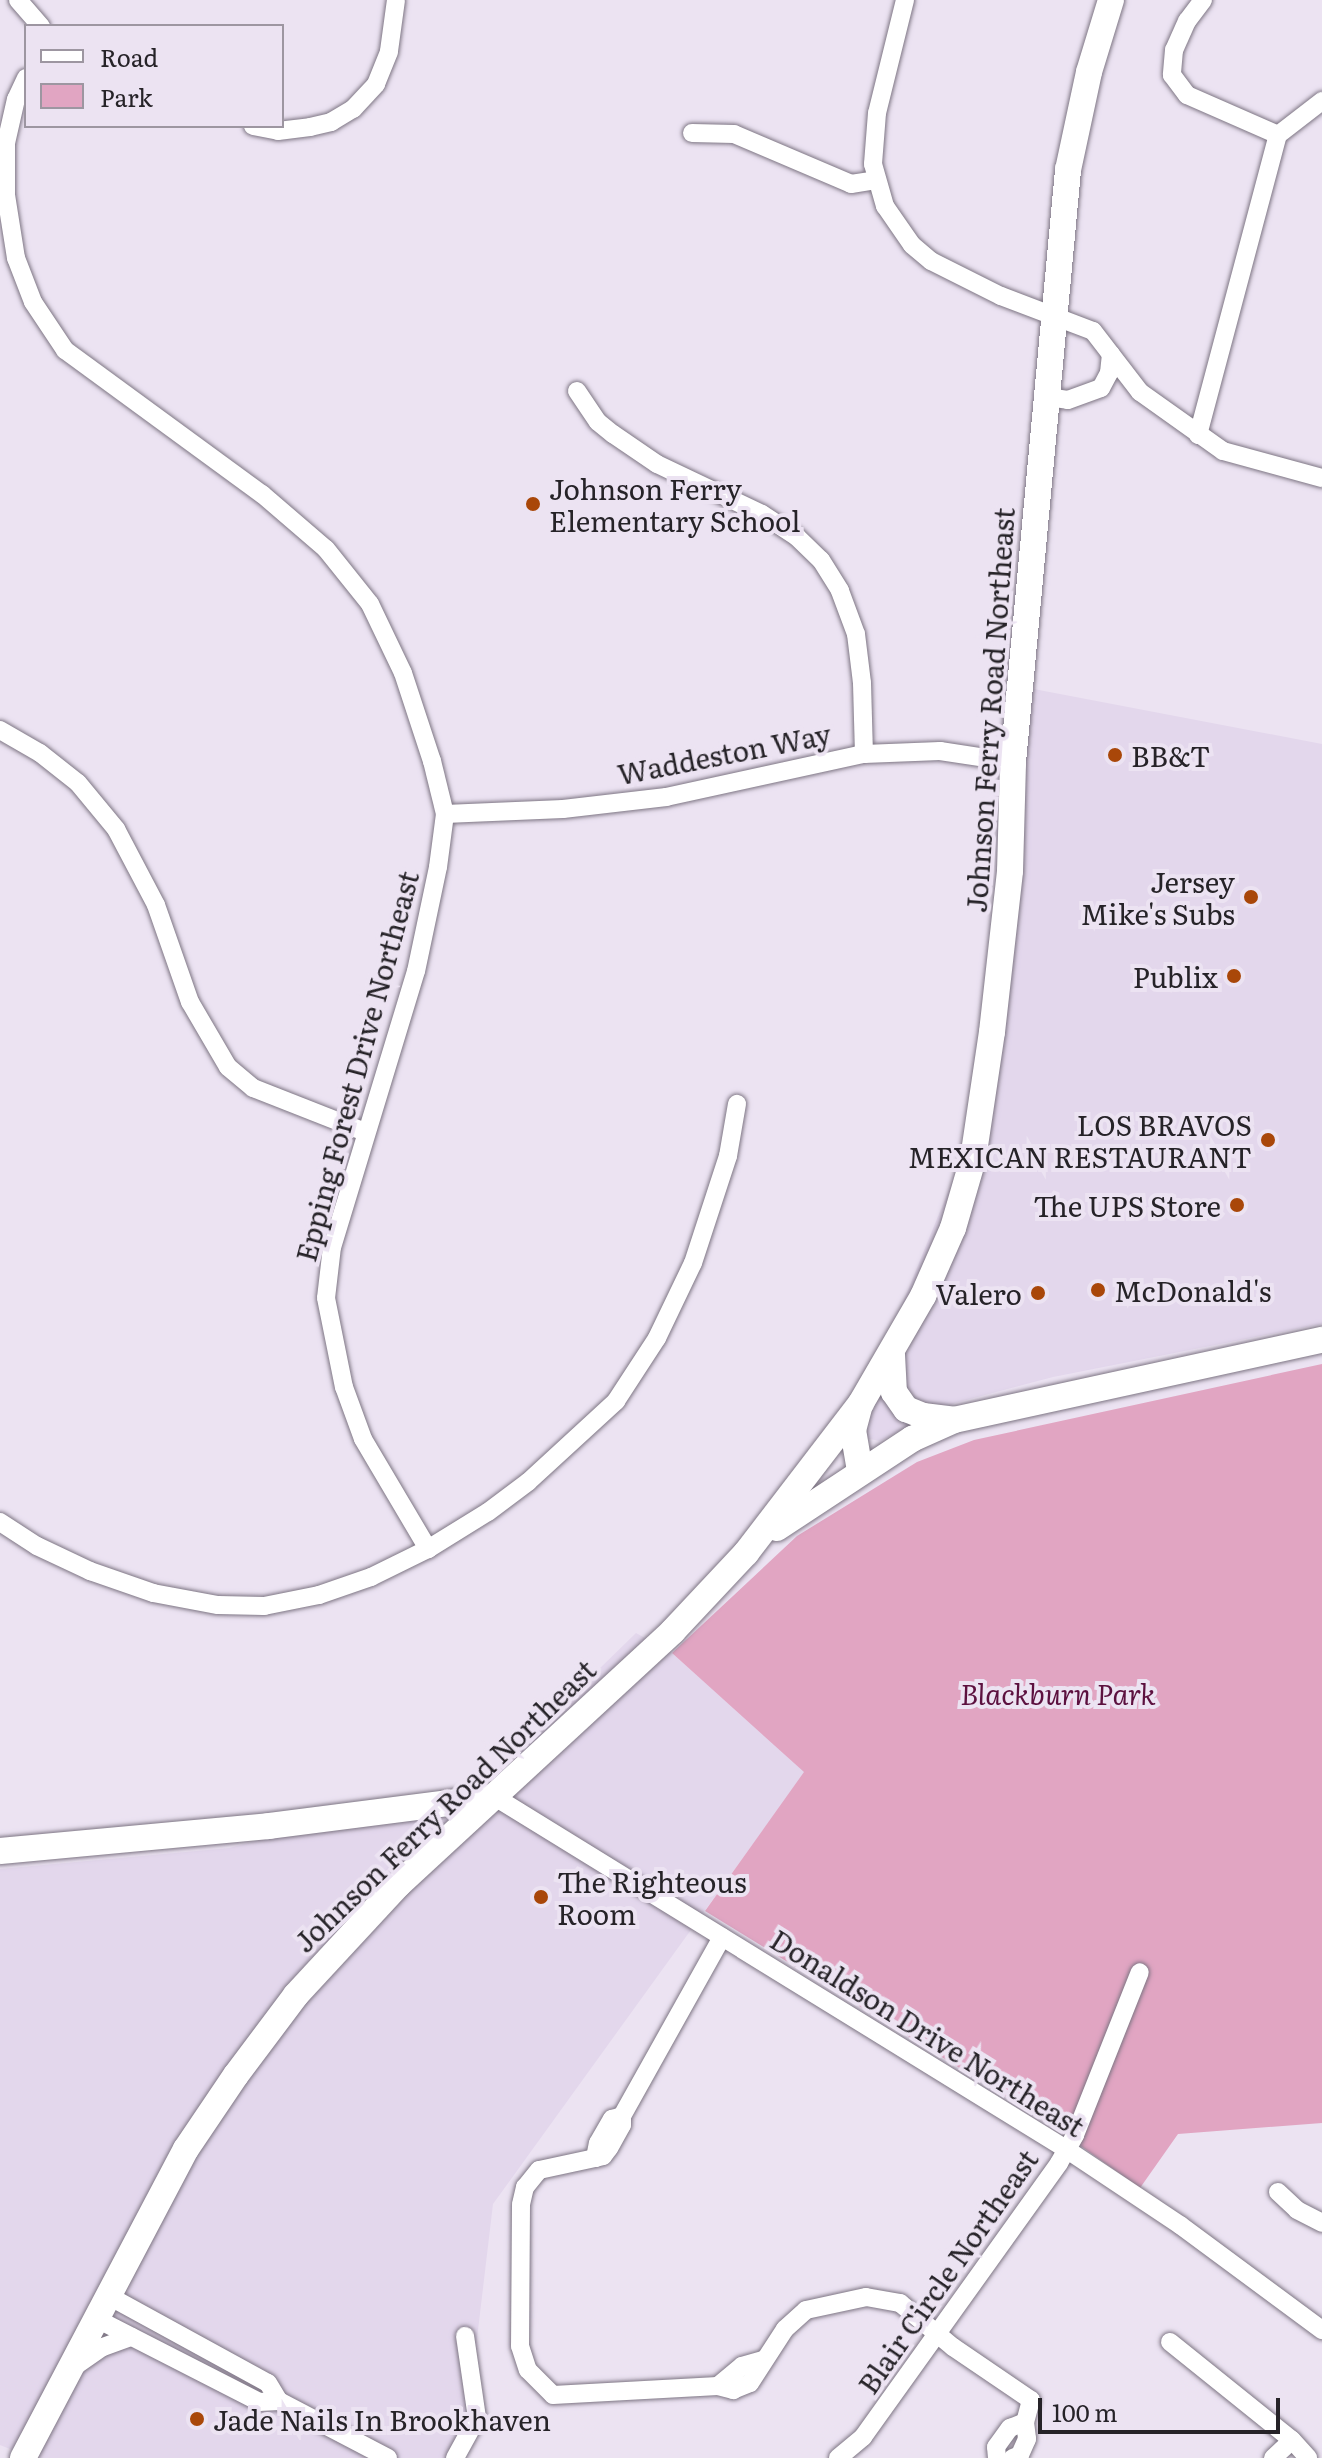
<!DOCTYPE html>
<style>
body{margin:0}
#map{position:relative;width:1322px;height:2458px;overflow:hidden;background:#ece3f2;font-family:Literata,serif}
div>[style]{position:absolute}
.built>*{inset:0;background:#e3d7ec}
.green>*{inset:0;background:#e1a5c2}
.roads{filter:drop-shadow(0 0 2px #7d7583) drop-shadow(0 0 2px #7d7583)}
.street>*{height:18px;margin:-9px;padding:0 9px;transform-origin:9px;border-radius:9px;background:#fff}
.secondary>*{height:26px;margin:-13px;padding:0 13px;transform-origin:13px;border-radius:13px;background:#fff}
.dots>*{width:22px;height:22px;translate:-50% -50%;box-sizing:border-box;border:4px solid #ece3f2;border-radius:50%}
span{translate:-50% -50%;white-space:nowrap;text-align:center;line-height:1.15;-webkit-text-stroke:8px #ece3f2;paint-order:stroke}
.poi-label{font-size:28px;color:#262328}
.left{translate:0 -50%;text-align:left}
.right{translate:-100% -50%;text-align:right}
.street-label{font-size:28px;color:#262328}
.park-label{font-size:28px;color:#5c103f;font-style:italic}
.legend{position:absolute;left:24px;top:24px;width:260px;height:104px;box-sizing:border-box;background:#ece3f2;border:2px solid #9d96a1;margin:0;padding:10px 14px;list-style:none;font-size:24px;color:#262328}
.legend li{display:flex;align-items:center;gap:16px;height:40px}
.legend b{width:40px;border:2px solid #9d96a1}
.scale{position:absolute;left:1038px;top:2398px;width:242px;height:36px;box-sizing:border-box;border:4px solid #262328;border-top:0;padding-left:10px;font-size:24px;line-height:28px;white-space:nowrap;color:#262328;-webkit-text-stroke:6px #ece3f2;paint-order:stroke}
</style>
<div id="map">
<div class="built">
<div style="clip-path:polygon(1018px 686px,1322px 744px,1322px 1324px,1053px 1377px,955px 1403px,880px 1441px,865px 1438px,878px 1363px,966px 1148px,1001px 915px)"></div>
<div style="clip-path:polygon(636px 1633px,672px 1653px,805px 1772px,493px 2204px,476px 2347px,481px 2401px,447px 2458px,32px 2458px,0 2445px,0 1869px,229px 1848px,484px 1781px)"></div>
</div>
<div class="green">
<div style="clip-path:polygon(1322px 1364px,1322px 2123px,1178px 2134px,1140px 2188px,1044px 2120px,705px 1911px,804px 1772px,672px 1653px,797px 1536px,917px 1462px,974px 1440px)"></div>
</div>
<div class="roads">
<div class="street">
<div style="left:18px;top:0;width:35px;rotate:49deg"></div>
<div style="left:905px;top:0;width:116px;rotate:103.9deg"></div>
<div style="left:877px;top:113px;width:51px;rotate:94.5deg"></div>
<div style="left:873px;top:164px;width:44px;rotate:74.1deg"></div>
<div style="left:885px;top:206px;width:47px;rotate:55.3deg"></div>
<div style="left:912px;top:245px;width:25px;rotate:40deg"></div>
<div style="left:931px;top:261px;width:78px;rotate:26.6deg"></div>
<div style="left:1001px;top:296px;width:98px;rotate:20.8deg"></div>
<div style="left:1093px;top:331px;width:77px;rotate:52.4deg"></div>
<div style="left:1140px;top:392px;width:102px;rotate:35.4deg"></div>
<div style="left:1223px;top:451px;width:103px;rotate:15.3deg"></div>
<div style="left:1203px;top:0;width:26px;rotate:127deg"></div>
<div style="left:1187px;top:21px;width:32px;rotate:114deg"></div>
<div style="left:1174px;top:50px;width:25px;rotate:95deg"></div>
<div style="left:1172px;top:75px;width:25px;rotate:53deg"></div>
<div style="left:1187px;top:95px;width:99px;rotate:23.7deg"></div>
<div style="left:26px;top:78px;width:23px;rotate:115deg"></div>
<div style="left:16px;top:99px;width:45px;rotate:102.8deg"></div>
<div style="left:6px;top:143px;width:52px;rotate:90deg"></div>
<div style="left:6px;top:195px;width:64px;rotate:81deg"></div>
<div style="left:16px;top:258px;width:47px;rotate:68.9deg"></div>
<div style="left:33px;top:302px;width:58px;rotate:56.3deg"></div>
<div style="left:65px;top:350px;width:244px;rotate:36.2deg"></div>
<div style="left:262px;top:494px;width:84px;rotate:40.7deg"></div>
<div style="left:326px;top:549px;width:70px;rotate:51.3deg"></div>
<div style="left:370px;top:604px;width:76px;rotate:64.4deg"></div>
<div style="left:403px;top:673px;width:93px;rotate:71.8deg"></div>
<div style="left:432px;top:761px;width:55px;rotate:76.2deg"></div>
<div style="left:445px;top:814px;width:53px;rotate:97.5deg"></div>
<div style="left:438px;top:867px;width:106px;rotate:101.9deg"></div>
<div style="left:416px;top:971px;width:288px;rotate:106.9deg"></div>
<div style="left:332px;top:1247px;width:51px;rotate:96.7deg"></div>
<div style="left:326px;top:1298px;width:91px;rotate:78.6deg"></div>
<div style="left:344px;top:1387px;width:55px;rotate:69.9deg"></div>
<div style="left:363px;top:1439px;width:128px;rotate:59.4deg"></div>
<div style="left:253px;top:126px;width:25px;rotate:11deg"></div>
<div style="left:278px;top:131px;width:32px;rotate:-7deg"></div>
<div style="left:310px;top:127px;width:22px;rotate:-13deg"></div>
<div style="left:331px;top:122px;width:26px;rotate:-31deg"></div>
<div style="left:353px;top:109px;width:34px;rotate:-47deg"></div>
<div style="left:376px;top:84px;width:35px;rotate:-68deg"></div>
<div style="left:389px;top:51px;width:51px;rotate:-82.2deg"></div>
<div style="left:692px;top:133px;width:42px;rotate:1.4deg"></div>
<div style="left:734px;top:134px;width:127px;rotate:23.1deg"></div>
<div style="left:851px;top:184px;width:25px;rotate:-9deg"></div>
<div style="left:577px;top:391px;width:37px;rotate:56deg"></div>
<div style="left:598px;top:422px;width:19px;rotate:39deg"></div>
<div style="left:613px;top:434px;width:53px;rotate:34.3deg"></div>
<div style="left:657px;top:464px;width:116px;rotate:25.5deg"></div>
<div style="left:762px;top:514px;width:42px;rotate:33.3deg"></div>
<div style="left:797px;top:537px;width:33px;rotate:44deg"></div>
<div style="left:821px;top:560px;width:36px;rotate:58deg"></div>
<div style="left:840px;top:591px;width:46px;rotate:69.6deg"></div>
<div style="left:856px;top:634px;width:49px;rotate:83deg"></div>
<div style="left:862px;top:683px;width:71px;rotate:88.4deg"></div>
<div style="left:1047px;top:397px;width:21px;rotate:8deg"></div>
<div style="left:1068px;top:400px;width:35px;rotate:-20deg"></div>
<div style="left:1101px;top:388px;width:17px;rotate:-62deg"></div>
<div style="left:1109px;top:373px;width:19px;rotate:-84deg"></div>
<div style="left:1198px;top:435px;width:310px;rotate:-75.1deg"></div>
<div style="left:1278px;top:135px;width:56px;rotate:-37.7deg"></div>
<div style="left:0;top:730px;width:46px;rotate:29.9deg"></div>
<div style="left:40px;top:753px;width:48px;rotate:38.3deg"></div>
<div style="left:78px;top:783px;width:60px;rotate:50.4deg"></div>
<div style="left:116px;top:829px;width:86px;rotate:62.2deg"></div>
<div style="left:156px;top:905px;width:103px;rotate:70.7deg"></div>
<div style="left:190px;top:1002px;width:75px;rotate:59.7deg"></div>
<div style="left:228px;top:1067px;width:33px;rotate:40deg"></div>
<div style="left:253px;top:1088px;width:120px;rotate:21.4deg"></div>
<div style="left:445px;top:814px;width:118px;rotate:-2.4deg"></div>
<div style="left:563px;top:809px;width:104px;rotate:-6.6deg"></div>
<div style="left:666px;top:797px;width:203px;rotate:-12.3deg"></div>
<div style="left:864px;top:754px;width:76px;rotate:-2.3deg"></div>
<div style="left:940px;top:751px;width:74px;rotate:8.6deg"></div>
<div style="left:0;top:1522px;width:44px;rotate:33deg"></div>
<div style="left:37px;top:1546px;width:59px;rotate:25.3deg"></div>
<div style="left:90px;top:1571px;width:67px;rotate:19.2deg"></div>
<div style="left:153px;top:1593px;width:66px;rotate:10.5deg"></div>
<div style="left:218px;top:1605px;width:46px;rotate:1.2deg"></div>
<div style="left:264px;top:1606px;width:56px;rotate:-11.3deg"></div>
<div style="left:319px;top:1595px;width:55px;rotate:-19.1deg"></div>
<div style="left:371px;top:1577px;width:64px;rotate:-26.2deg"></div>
<div style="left:428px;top:1549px;width:70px;rotate:-31.7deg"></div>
<div style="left:488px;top:1512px;width:50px;rotate:-36.9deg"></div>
<div style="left:528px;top:1482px;width:120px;rotate:-42.6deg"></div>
<div style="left:616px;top:1401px;width:75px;rotate:-56.9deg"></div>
<div style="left:657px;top:1338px;width:83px;rotate:-64.4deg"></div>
<div style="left:693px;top:1263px;width:113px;rotate:-71.9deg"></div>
<div style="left:728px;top:1156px;width:53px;rotate:-80.2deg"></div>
<div style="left:495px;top:1797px;width:671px;rotate:31.65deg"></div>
<div style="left:1066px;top:2149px;width:137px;rotate:33.7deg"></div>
<div style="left:1180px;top:2225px;width:177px;rotate:36.5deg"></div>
<div style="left:622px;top:2116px;width:205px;rotate:-60.8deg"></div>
<div style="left:622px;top:2116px;width:9px;rotate:90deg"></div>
<div style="left:622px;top:2125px;width:26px;rotate:119deg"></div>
<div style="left:609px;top:2148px;width:10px;rotate:127deg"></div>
<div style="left:603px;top:2156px;width:8px;rotate:166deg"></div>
<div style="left:595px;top:2158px;width:15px;rotate:-79deg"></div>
<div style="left:598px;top:2143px;width:28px;rotate:-60deg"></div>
<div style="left:612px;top:2119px;width:10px;rotate:-17deg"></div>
<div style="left:595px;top:2158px;width:57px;rotate:167.9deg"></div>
<div style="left:539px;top:2170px;width:22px;rotate:129deg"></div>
<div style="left:525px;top:2187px;width:18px;rotate:103deg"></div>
<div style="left:521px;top:2205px;width:141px;rotate:90.4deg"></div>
<div style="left:520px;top:2346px;width:25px;rotate:72deg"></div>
<div style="left:528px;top:2370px;width:35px;rotate:45deg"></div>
<div style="left:553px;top:2395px;width:165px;rotate:-3.1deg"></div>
<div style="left:718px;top:2386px;width:16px;rotate:15deg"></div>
<div style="left:733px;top:2390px;width:18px;rotate:-22deg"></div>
<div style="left:750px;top:2383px;width:64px;rotate:-57.1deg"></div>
<div style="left:785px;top:2329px;width:28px;rotate:-42deg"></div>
<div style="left:806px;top:2310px;width:61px;rotate:-12.2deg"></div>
<div style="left:866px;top:2297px;width:35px;rotate:10deg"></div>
<div style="left:900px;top:2303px;width:69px;rotate:39.7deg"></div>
<div style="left:953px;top:2347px;width:94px;rotate:34.2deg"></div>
<div style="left:1031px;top:2400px;width:23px;rotate:105deg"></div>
<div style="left:1025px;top:2422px;width:17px;rotate:83deg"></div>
<div style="left:1027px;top:2439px;width:17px;rotate:114deg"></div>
<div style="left:1020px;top:2455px;width:8px;rotate:157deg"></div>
<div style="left:1278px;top:2192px;width:26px;rotate:43deg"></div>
<div style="left:1297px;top:2210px;width:28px;rotate:27deg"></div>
<div style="left:107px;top:2295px;width:183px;rotate:28.7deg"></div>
<div style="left:268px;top:2383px;width:21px;rotate:59deg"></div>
<div style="left:95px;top:2318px;width:184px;rotate:27.1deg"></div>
<div style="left:259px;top:2402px;width:20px;rotate:-3deg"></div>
<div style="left:279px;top:2401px;width:123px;rotate:27.6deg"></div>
<div style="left:1170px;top:2342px;width:156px;rotate:38.8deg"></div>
<div style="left:1292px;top:2440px;width:24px;rotate:48deg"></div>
<div style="left:74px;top:2367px;width:35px;rotate:-35deg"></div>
<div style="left:103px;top:2347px;width:30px;rotate:-20deg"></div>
<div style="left:718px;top:2386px;width:31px;rotate:-40deg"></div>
<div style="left:742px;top:2366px;width:22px;rotate:-16deg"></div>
<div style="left:455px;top:2458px;width:46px;rotate:-61.2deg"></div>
<div style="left:477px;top:2418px;width:83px;rotate:-98.3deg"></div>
<div style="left:838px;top:2458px;width:33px;rotate:-40deg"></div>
<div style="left:863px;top:2437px;width:337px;rotate:-54.4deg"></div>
<div style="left:1059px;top:2163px;width:32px;rotate:-60deg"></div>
<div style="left:1075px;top:2135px;width:175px;rotate:-68.3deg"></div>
<div style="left:997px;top:2458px;width:11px;rotate:-95deg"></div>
<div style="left:996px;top:2447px;width:24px;rotate:-54deg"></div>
<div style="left:1010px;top:2428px;width:16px;rotate:-22deg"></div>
<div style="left:1273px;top:2458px;width:26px;rotate:-43deg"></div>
</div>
<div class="secondary">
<div style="left:892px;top:1355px;width:37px;rotate:87deg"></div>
<div style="left:894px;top:1392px;width:21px;rotate:55deg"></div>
<div style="left:906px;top:1409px;width:18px;rotate:22deg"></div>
<div style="left:923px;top:1416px;width:31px;rotate:7deg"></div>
<div style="left:859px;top:1408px;width:23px;rotate:105deg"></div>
<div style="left:853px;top:1430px;width:42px;rotate:80.3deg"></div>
<div style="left:777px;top:1528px;width:162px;rotate:-33.4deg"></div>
<div style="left:912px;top:1439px;width:46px;rotate:-24.3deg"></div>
<div style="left:954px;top:1420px;width:377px;rotate:-12.3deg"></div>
<div style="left:0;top:1851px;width:270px;rotate:-5.3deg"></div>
<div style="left:269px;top:1826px;width:228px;rotate:-7.3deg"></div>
<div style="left:23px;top:2458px;width:349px;rotate:-62.2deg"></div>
<div style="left:186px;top:2149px;width:89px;rotate:-56deg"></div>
<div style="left:236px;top:2075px;width:100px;rotate:-53.1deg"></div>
<div style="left:296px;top:1995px;width:150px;rotate:-47.2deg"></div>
<div style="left:398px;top:1885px;width:374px;rotate:-42.7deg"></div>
<div style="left:673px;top:1631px;width:107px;rotate:-46.9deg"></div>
<div style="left:746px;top:1553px;width:189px;rotate:-52.5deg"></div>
<div style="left:861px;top:1403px;width:124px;rotate:-59.9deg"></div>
<div style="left:923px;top:1296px;width:74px;rotate:-66.2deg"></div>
<div style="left:953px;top:1228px;width:72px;rotate:-73.8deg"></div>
<div style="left:973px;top:1159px;width:128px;rotate:-81.5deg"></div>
<div style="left:992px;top:1032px;width:162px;rotate:-83.6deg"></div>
<div style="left:1010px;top:871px;width:109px;rotate:-88.4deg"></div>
<div style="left:1013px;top:762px;width:595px;rotate:-84.69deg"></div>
<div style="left:1068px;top:170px;width:100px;rotate:-77.9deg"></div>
<div style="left:1089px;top:72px;width:75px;rotate:-73deg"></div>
</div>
</div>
<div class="dots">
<div style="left:533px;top:504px;background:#a94709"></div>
<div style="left:1115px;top:755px;background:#a94709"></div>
<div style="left:1251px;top:897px;background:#a94709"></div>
<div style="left:1234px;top:976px;background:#a94709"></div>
<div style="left:1268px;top:1140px;background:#a94709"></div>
<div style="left:1237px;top:1205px;background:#a94709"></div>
<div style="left:1098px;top:1290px;background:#a94709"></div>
<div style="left:1038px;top:1293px;background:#a94709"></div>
<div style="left:541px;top:1897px;background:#a94709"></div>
<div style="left:197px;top:2419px;background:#a94709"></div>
</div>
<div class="poi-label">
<span class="left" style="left:549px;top:504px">Johnson Ferry<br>Elementary School</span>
<span class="left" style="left:1131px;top:755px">BB&amp;T</span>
<span class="right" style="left:1235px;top:897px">Jersey<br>Mike's Subs</span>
<span class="right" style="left:1218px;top:976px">Publix</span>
<span class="right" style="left:1252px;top:1140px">LOS BRAVOS<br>MEXICAN RESTAURANT</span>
<span class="right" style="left:1221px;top:1205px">The UPS Store</span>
<span class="left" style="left:1114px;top:1290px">McDonald's</span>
<span class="right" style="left:1022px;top:1293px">Valero</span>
<span class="left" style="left:557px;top:1897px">The Righteous<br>Room</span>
<span class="left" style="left:213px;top:2419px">Jade Nails In Brookhaven</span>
</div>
<div class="street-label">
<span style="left:989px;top:710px;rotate:-86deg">Johnson Ferry Road Northeast</span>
<span style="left:724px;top:753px;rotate:-11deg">Waddeston Way</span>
<span style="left:356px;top:1066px;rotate:-75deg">Epping Forest Drive Northeast</span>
<span style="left:444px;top:1805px;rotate:-44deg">Johnson Ferry Road Northeast</span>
<span style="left:928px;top:2032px;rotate:32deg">Donaldson Drive Northeast</span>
<span style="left:947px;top:2271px;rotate:-55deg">Blair Circle Northeast</span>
</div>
<div class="park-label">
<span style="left:1058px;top:1693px">Blackburn Park</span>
</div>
<ul class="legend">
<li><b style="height:10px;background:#fff"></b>Road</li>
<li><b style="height:22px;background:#e1a5c2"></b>Park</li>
</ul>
<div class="scale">100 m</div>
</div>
